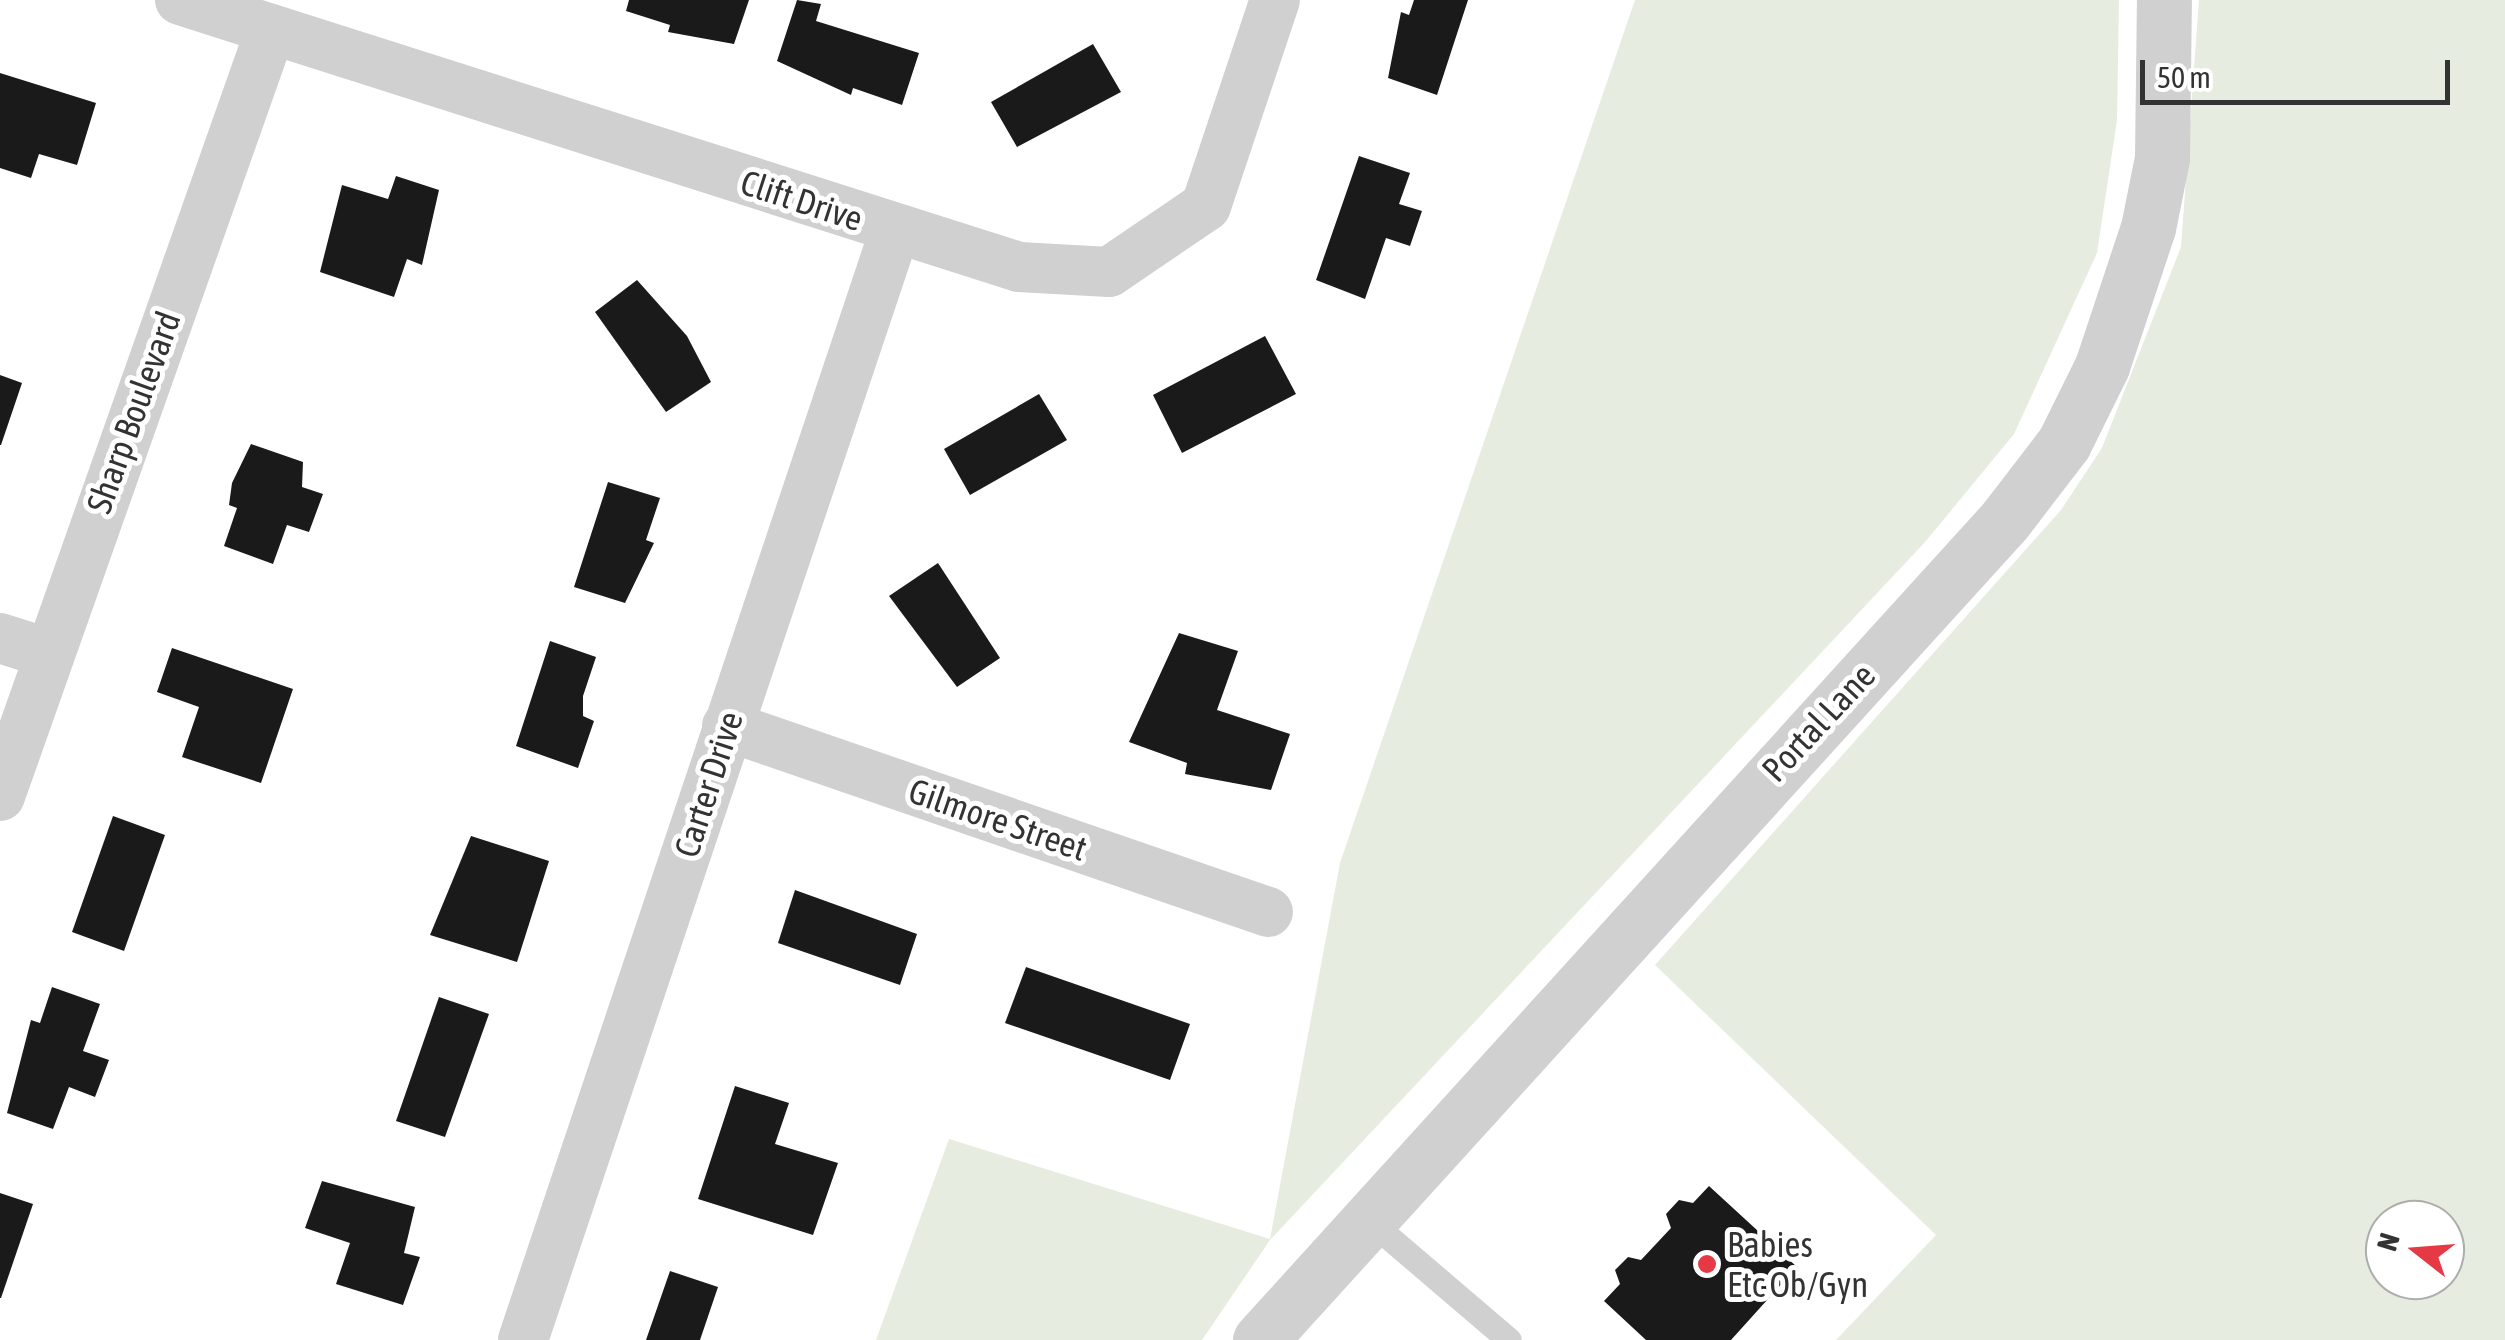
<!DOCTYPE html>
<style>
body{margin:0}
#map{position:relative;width:2505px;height:1340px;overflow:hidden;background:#fff;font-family:"Asap Condensed",sans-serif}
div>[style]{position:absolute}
.green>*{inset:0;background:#e6ecdf}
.building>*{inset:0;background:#1a1a1a}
.service>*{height:25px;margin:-12.5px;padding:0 12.5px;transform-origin:12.5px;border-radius:12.5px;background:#d0d0d0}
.minor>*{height:50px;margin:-25px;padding:0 25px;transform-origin:25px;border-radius:25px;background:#d0d0d0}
.tertiary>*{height:55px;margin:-27.5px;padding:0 27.5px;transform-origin:27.5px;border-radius:27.5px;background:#d0d0d0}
.dots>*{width:28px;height:28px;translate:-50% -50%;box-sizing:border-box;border:5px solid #fff;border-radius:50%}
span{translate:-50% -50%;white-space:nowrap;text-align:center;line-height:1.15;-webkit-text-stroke:10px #fff;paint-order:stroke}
.street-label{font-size:35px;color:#333}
.poi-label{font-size:35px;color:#333}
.left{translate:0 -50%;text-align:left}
.north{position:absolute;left:2365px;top:1200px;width:100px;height:100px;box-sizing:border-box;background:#fff;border:2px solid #adadad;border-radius:50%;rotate:287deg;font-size:28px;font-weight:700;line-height:40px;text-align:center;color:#333}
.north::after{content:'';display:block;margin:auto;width:35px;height:45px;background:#e63946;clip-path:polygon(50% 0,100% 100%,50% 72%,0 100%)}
.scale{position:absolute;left:2140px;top:60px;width:310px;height:45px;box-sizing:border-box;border:5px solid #333;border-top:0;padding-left:12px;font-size:30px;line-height:35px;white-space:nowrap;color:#333;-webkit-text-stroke:8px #fff;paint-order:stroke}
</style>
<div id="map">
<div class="green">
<div style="clip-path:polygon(1635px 0,2119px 0,2117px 120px,2097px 253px,2014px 434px,1926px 541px,1270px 1240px,1202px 1340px,876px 1340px,949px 1139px,1270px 1239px,1340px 863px)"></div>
<div style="clip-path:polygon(evenodd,2199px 0,2505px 0,2505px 1340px,1836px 1340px,1936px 1235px,1655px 965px,2061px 510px,2102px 448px,2181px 247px,2199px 0,2385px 1220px,2445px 1220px,2445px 1280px,2385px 1280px,2385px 1220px)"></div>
</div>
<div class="building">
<div style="clip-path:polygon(629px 0,749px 0,734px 44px,668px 32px,670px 25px,626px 11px)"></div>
<div style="clip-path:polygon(797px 0,821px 4px,816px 21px,919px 53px,902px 105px,853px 88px,851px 95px,777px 61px)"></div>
<div style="clip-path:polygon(1414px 0,1468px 0,1437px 95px,1388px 78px,1401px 12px,1409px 15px)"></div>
<div style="clip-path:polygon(1093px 44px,1121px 92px,1017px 147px,991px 102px)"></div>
<div style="clip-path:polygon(0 73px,96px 103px,77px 165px,39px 154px,31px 178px,0 168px)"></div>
<div style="clip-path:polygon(1359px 156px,1410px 173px,1399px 204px,1422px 211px,1410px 246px,1386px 238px,1365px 299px,1316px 280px)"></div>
<div style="clip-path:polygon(396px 176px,439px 190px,422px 265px,407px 259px,394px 297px,320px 272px,342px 185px,388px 199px)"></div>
<div style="clip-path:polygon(637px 280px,687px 336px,711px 382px,666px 412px,595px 312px)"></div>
<div style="clip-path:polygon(1265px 336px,1296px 394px,1182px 453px,1153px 395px)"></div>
<div style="clip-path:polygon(0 375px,22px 383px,1px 445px,0 445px)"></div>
<div style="clip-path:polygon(1039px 394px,1067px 440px,970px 495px,944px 449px)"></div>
<div style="clip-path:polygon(251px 444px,303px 462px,302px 487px,323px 494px,309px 532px,287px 525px,273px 564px,224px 546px,237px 508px,229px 505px,232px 483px)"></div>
<div style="clip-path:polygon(608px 482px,660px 498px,646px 540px,654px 543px,625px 603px,574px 587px)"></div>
<div style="clip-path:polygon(938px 563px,1000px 658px,957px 687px,889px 596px)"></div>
<div style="clip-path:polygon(1179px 633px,1238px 651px,1217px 710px,1290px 734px,1271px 790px,1185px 774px,1187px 763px,1129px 742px)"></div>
<div style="clip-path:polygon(550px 641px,596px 657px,583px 696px,583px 716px,594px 721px,578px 768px,516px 746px)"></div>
<div style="clip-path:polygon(172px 648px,293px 689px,261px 783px,182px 757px,199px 707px,157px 692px)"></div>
<div style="clip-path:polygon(113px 816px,165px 835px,124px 951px,72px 932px)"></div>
<div style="clip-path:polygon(471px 836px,549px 861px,517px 962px,430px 935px)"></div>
<div style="clip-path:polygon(795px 890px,917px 934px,900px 985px,778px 943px)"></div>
<div style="clip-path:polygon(1026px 967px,1190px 1024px,1170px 1080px,1005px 1023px)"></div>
<div style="clip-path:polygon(52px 987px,100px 1004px,83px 1051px,109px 1060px,95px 1097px,69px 1087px,53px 1129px,7px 1113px,31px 1020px,40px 1023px)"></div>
<div style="clip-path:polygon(439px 997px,489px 1014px,445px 1137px,396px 1121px)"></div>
<div style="clip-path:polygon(735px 1086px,789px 1103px,775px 1144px,838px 1163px,813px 1235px,698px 1199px)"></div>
<div style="clip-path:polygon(322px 1181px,415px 1207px,404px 1253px,420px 1257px,403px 1305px,336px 1284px,350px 1243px,305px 1228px)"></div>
<div style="clip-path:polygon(1709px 1186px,1797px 1267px,1731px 1340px,1646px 1340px,1604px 1301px,1620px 1284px,1615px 1270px,1628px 1257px,1641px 1260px,1671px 1228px,1666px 1214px,1679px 1200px,1693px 1203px)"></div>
<div style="clip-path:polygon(0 1193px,33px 1204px,1px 1298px,0 1298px)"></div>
<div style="clip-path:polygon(670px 1271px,718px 1287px,700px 1340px,646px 1340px)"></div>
</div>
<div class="service">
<div style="left:1365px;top:1217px;width:189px;rotate:40.5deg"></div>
</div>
<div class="minor">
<div style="left:180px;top:0;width:880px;rotate:17.65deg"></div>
<div style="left:1019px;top:267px;width:90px;rotate:3.2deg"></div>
<div style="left:1109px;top:272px;width:117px;rotate:-34.2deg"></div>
<div style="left:1206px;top:206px;width:217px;rotate:-71.5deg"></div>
<div style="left:0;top:638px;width:49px;rotate:17.7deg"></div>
<div style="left:727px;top:726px;width:572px;rotate:18.97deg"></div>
<div style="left:0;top:796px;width:813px;rotate:-70.54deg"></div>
<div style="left:523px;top:1340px;width:1171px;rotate:-71.47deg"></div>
</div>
<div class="tertiary">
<div style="left:1260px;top:1340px;width:1108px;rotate:-47.74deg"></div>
<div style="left:2005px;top:520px;width:97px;rotate:-52.5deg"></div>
<div style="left:2064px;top:443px;width:86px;rotate:-63.7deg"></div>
<div style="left:2102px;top:366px;width:145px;rotate:-71.6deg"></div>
<div style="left:2148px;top:228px;width:71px;rotate:-78.7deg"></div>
<div style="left:2162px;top:158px;width:158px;rotate:-89.3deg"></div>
</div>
<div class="dots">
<div style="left:1707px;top:1264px;background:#e63946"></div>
</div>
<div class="street-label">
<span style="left:802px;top:200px;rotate:18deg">Clift Drive</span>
<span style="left:133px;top:412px;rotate:-70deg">Sharp Boulevard</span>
<span style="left:1818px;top:722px;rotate:-47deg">Portal Lane</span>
<span style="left:708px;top:784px;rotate:-72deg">Carter Drive</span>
<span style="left:998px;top:819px;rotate:19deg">Gilmore Street</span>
</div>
<div class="poi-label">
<span class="left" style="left:1727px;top:1264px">Babies<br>Etc Ob/Gyn</span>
</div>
<div class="north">N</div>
<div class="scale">50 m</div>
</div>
